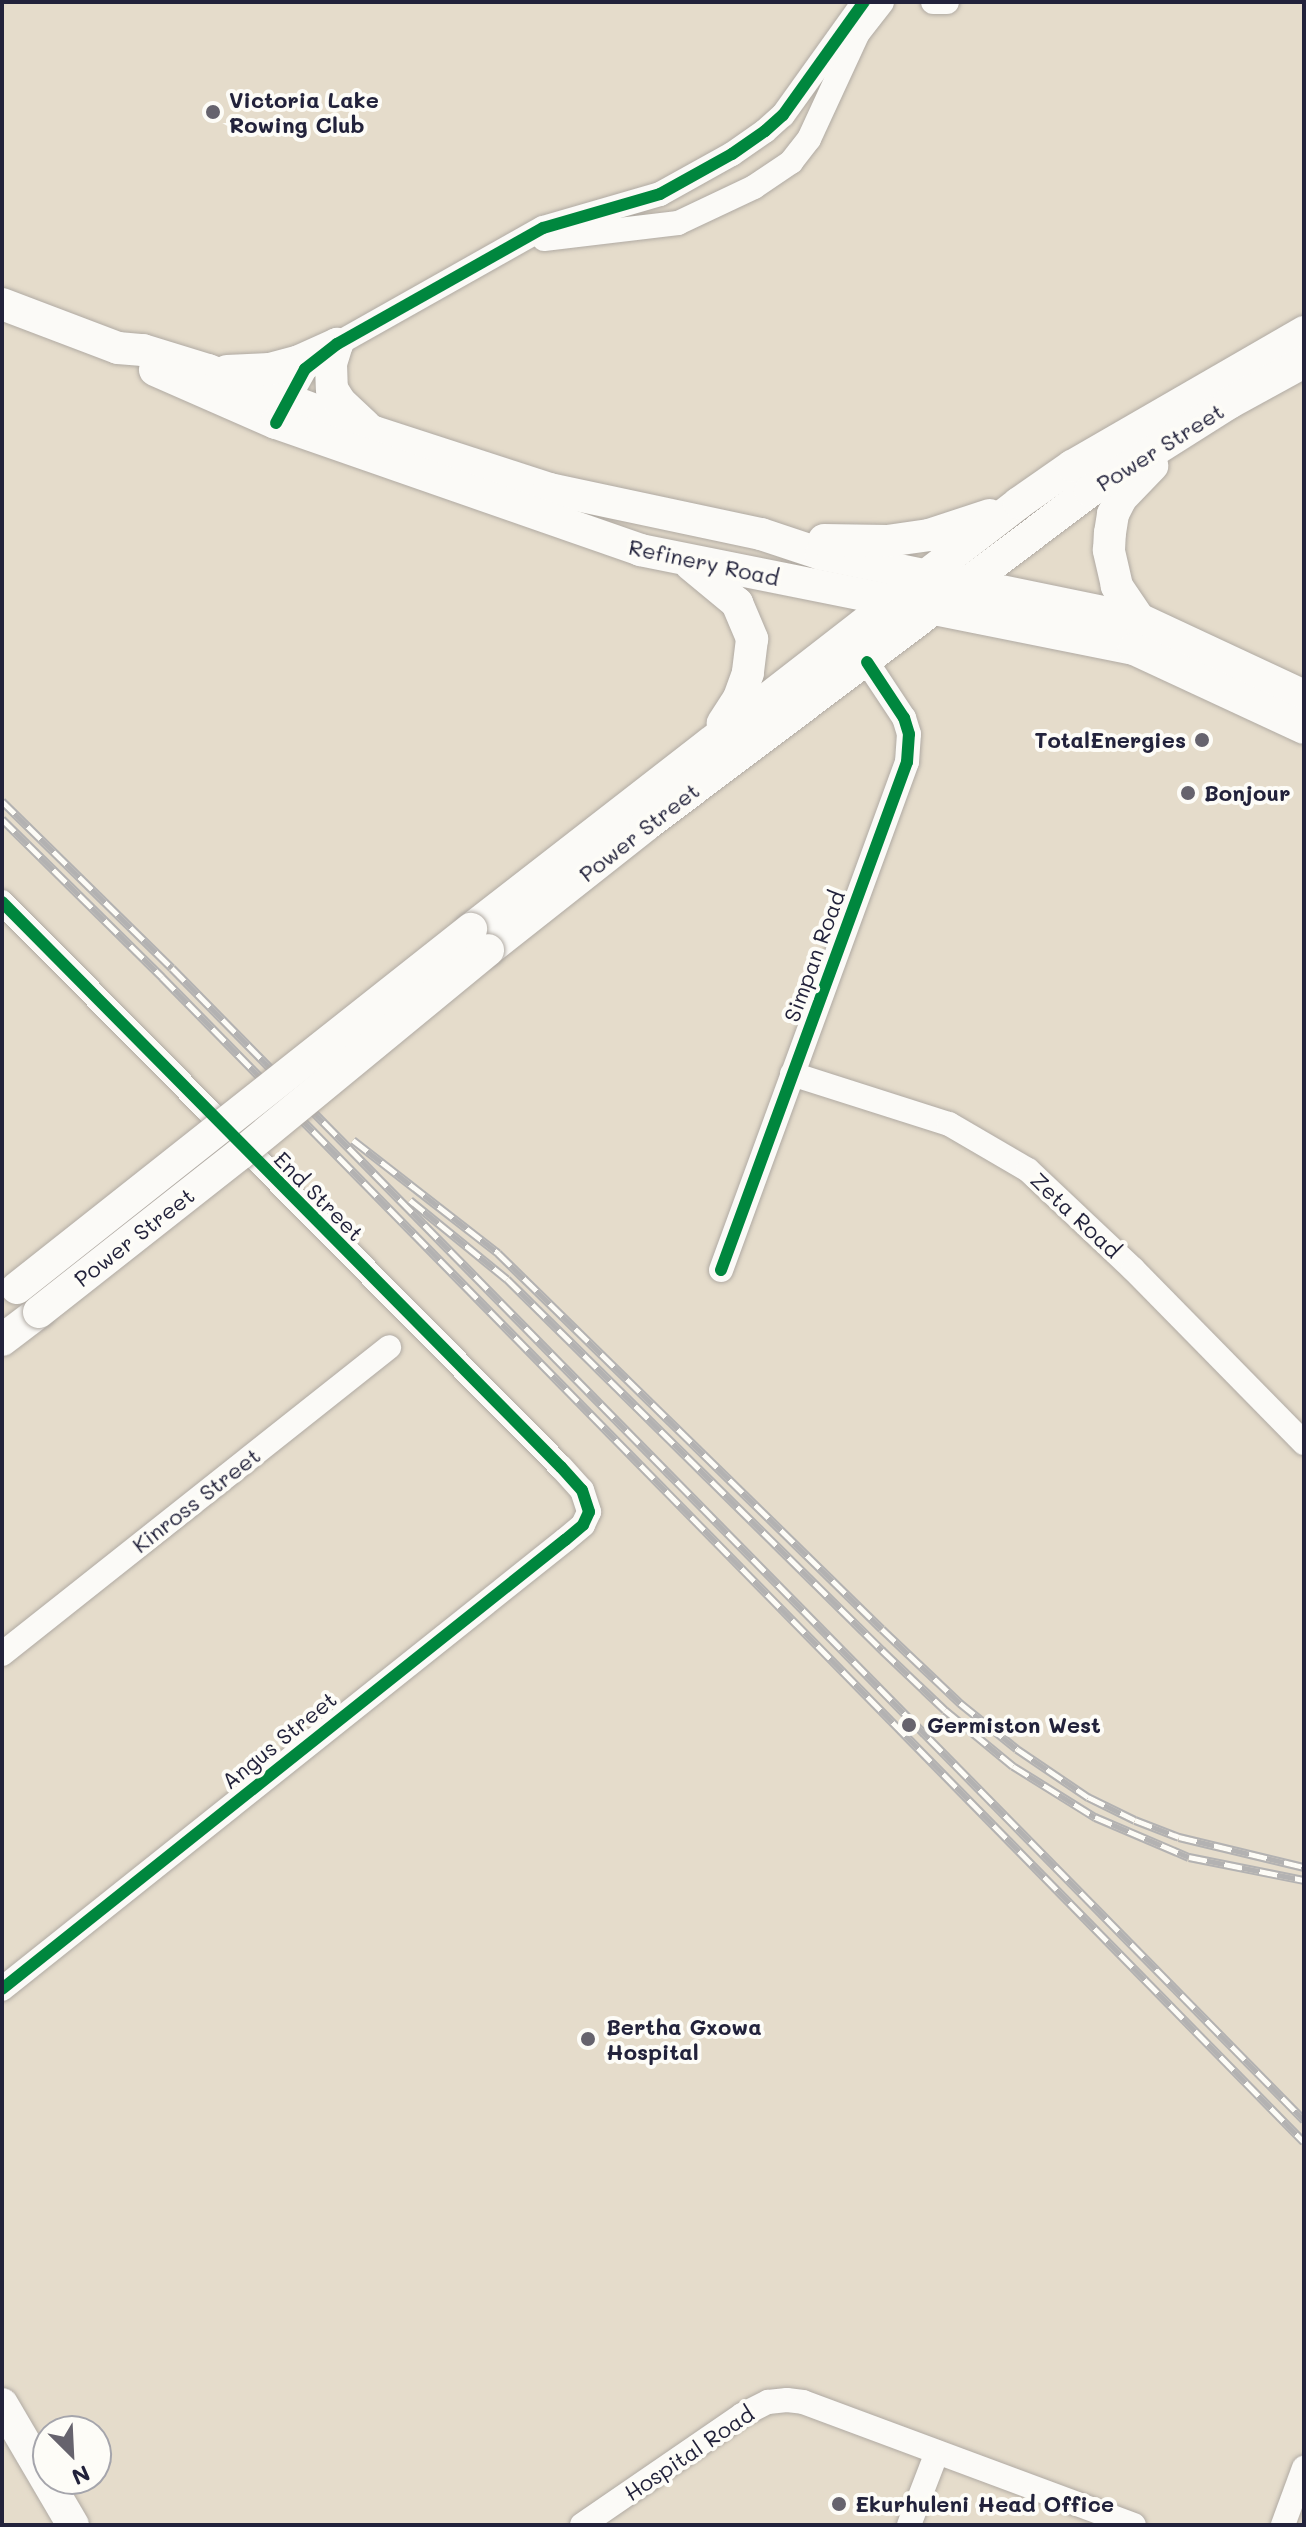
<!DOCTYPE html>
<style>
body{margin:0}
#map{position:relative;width:1306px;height:2527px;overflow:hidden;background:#e5dccb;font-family:Mali,sans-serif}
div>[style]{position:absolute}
.roads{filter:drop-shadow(0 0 2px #b0aaa3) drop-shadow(0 0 2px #b0aaa3)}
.minor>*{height:24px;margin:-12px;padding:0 12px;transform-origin:12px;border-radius:12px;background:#fbfaf7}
.major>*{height:32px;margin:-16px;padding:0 16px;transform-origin:16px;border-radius:16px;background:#fbfaf7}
.rail>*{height:9px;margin-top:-4.5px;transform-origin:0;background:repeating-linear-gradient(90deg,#fdfcf7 0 18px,#b3b2b2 0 36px);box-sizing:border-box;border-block:2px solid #b3b2b2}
.bridges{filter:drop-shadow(0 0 2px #b0aaa3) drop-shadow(0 0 2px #b0aaa3)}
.major-bridge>*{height:32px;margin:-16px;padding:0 16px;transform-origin:16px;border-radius:16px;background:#fbfaf7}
.cycleway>*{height:12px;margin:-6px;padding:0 6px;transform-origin:6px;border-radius:6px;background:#00873e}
.dots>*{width:22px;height:22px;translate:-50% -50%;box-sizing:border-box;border:4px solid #fdfcf7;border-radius:50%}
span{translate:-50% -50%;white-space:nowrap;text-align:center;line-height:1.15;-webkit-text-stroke:8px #fdfcf7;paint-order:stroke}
.poi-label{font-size:22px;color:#22223b;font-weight:700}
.left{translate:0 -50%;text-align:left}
.right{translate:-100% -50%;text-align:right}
.street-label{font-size:22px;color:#22223b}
.frame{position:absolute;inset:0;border:4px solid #22223b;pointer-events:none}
.north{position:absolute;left:32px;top:2415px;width:80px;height:80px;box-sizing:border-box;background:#fdfcf7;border:2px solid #a5a5ac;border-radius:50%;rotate:156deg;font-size:22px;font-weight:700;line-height:32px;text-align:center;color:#22223b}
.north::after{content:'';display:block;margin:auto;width:28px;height:36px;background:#66636d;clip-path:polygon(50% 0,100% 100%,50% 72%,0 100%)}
</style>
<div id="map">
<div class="roads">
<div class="minor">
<div style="left:933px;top:2px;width:14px"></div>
<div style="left:544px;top:239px;width:135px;rotate:-6.8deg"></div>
<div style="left:678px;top:223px;width:84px;rotate:-25.3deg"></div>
<div style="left:754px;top:187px;width:45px;rotate:-34deg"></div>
<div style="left:791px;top:162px;width:29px;rotate:-52deg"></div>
<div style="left:809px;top:139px;width:117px;rotate:-65.2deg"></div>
<div style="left:858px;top:33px;width:39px;rotate:-52deg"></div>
<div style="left:280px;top:414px;width:51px;rotate:-60.9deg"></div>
<div style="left:305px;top:369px;width:41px;rotate:-38deg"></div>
<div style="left:337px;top:344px;width:236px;rotate:-29.4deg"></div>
<div style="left:543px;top:228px;width:122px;rotate:-16.2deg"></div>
<div style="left:660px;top:194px;width:82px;rotate:-29.1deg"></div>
<div style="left:732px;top:154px;width:40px;rotate:-34.9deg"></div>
<div style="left:765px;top:131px;width:24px;rotate:-42deg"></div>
<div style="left:783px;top:115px;width:139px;rotate:-54.4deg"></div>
<div style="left:2px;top:902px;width:795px;rotate:45.31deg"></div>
<div style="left:561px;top:1467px;width:31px;rotate:48deg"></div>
<div style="left:582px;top:1490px;width:23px;rotate:72deg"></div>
<div style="left:589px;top:1512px;width:14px;rotate:115deg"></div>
<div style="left:583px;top:1525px;width:23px;rotate:140deg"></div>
<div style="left:565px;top:1540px;width:720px;rotate:141.43deg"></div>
<div style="left:792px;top:1074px;width:165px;rotate:17.7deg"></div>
<div style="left:949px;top:1124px;width:91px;rotate:30.2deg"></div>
<div style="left:1028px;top:1170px;width:144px;rotate:43.3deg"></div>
<div style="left:1133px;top:1269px;width:244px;rotate:45.5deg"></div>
<div style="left:721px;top:1270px;width:541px;rotate:-69.89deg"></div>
<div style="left:907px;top:762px;width:28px;rotate:-86deg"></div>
<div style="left:909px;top:734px;width:17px;rotate:-107deg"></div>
<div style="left:904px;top:718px;width:67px;rotate:-123.5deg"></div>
<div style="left:2px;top:1654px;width:494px;rotate:-38.4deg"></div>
<div style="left:582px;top:2525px;width:194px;rotate:-34.5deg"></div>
<div style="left:742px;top:2415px;width:29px;rotate:-27deg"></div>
<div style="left:768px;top:2402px;width:19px;rotate:-6deg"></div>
<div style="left:787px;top:2400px;width:16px;rotate:7deg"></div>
<div style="left:803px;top:2402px;width:353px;rotate:20.4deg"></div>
<div style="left:909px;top:2525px;width:78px;rotate:-69deg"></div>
<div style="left:1283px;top:2525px;width:61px;rotate:-69.8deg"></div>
</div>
<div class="major">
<div style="left:2px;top:304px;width:124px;rotate:20.8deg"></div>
<div style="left:118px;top:348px;width:25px;rotate:5deg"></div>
<div style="left:143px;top:350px;width:68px;rotate:17.1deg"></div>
<div style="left:208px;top:370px;width:177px;rotate:20.5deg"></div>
<div style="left:374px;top:432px;width:184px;rotate:18deg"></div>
<div style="left:549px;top:489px;width:217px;rotate:12deg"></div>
<div style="left:761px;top:534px;width:63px;rotate:18.4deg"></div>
<div style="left:821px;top:554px;width:325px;rotate:11.6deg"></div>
<div style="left:1139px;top:619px;width:182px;rotate:25deg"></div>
<div style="left:337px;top:344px;width:21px;rotate:107deg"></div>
<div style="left:331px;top:364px;width:25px;rotate:88deg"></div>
<div style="left:332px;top:389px;width:15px;rotate:58deg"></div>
<div style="left:340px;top:402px;width:35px;rotate:43deg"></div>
<div style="left:155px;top:370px;width:132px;rotate:23.7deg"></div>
<div style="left:276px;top:423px;width:386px;rotate:19.2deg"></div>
<div style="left:640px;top:550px;width:504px;rotate:11.33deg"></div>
<div style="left:1134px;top:649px;width:187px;rotate:24.9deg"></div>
<div style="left:227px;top:371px;width:43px;rotate:-2.7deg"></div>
<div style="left:270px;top:369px;width:30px;rotate:-15deg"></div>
<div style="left:299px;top:361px;width:42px;rotate:-24.1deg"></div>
<div style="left:824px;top:540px;width:63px;rotate:0.9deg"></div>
<div style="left:887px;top:541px;width:42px;rotate:-8.1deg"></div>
<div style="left:929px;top:535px;width:64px;rotate:-18.2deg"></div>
<div style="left:691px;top:565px;width:60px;rotate:39.6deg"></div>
<div style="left:737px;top:603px;width:39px;rotate:67deg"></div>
<div style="left:752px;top:639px;width:34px;rotate:97deg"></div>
<div style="left:748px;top:673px;width:27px;rotate:110deg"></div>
<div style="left:739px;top:698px;width:30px;rotate:123deg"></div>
<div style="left:1139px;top:619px;width:40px;rotate:-124deg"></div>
<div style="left:1117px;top:586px;width:37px;rotate:-103deg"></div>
<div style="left:1109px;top:550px;width:17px;rotate:-87deg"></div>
<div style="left:1110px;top:533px;width:19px;rotate:-81deg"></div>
<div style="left:1113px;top:514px;width:18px;rotate:-63deg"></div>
<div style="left:1121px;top:498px;width:45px;rotate:-45.9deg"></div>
<div style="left:471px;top:929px;width:694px;rotate:-37.86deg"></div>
<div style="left:1019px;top:503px;width:65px;rotate:-34.9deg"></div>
<div style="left:1072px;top:466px;width:268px;rotate:-30deg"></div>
<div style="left:488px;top:950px;width:201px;rotate:-38.3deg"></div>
<div style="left:646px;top:825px;width:556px;rotate:-36.95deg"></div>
<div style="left:1090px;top:491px;width:165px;rotate:-32.3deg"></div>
<div style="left:1229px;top:403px;width:85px;rotate:-28.7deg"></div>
<div style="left:2px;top:1340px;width:46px;rotate:-37.1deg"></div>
<div style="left:2px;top:2404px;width:140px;rotate:59.6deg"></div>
</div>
</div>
<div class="rail">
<div style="left:2px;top:801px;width:238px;rotate:44.5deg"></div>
<div style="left:172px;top:968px;width:1615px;rotate:45.5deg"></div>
<div style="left:2px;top:819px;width:225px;rotate:44.6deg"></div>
<div style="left:162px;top:977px;width:1631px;rotate:45.57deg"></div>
<div style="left:353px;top:1140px;width:184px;rotate:37.9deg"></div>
<div style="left:498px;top:1253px;width:537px;rotate:44.4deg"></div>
<div style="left:882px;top:1629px;width:108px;rotate:43.5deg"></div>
<div style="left:960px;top:1703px;width:73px;rotate:38.9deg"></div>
<div style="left:1017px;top:1749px;width:86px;rotate:34.1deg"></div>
<div style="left:1088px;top:1797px;width:52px;rotate:26.1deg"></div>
<div style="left:1135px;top:1820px;width:47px;rotate:21.1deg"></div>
<div style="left:1179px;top:1837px;width:129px;rotate:13.5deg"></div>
<div style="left:410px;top:1200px;width:125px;rotate:39.2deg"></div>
<div style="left:507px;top:1279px;width:528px;rotate:44.69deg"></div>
<div style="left:882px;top:1650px;width:87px;rotate:43.6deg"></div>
<div style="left:945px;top:1710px;width:88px;rotate:39.5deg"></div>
<div style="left:1013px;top:1766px;width:97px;rotate:31.9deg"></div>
<div style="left:1095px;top:1817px;width:102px;rotate:23.1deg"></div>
<div style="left:1189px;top:1857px;width:117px;rotate:11.3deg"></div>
</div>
<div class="bridges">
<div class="major-bridge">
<div style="left:17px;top:1288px;width:579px;rotate:-38.34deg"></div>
<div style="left:39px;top:1312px;width:256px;rotate:-38.2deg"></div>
<div style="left:240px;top:1154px;width:321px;rotate:-39.4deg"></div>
</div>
</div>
<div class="cycleway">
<div style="left:276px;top:423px;width:61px;rotate:-61.8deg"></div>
<div style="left:305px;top:369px;width:41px;rotate:-38deg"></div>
<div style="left:337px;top:344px;width:236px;rotate:-29.4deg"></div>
<div style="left:543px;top:228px;width:122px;rotate:-16.2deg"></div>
<div style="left:660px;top:194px;width:82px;rotate:-29.1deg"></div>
<div style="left:732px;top:154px;width:40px;rotate:-34.9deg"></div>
<div style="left:765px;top:131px;width:24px;rotate:-42deg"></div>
<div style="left:783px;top:115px;width:139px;rotate:-54.4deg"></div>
<div style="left:2px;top:902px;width:795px;rotate:45.31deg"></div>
<div style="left:561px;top:1467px;width:31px;rotate:48deg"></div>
<div style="left:582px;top:1490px;width:23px;rotate:72deg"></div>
<div style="left:589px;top:1512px;width:14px;rotate:115deg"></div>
<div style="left:583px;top:1525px;width:23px;rotate:140deg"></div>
<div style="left:565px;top:1540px;width:720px;rotate:141.43deg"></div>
<div style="left:721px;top:1270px;width:541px;rotate:-69.89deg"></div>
<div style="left:907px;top:762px;width:28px;rotate:-86deg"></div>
<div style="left:909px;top:734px;width:17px;rotate:-107deg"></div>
<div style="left:904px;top:718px;width:67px;rotate:-123.5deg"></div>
</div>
<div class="dots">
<div style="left:213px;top:112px;background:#66636d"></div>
<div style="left:1202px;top:740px;background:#66636d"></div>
<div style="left:1188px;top:793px;background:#66636d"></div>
<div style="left:909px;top:1725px;background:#66636d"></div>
<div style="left:588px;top:2039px;background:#66636d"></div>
<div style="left:839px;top:2504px;background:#66636d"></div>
</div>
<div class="poi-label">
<span class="left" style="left:229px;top:112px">Victoria Lake<br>Rowing Club</span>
<span class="right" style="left:1186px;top:740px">TotalEnergies</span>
<span class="left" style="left:1204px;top:793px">Bonjour</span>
<span class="left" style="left:927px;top:1725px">Germiston West</span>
<span class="left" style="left:606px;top:2039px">Bertha Gxowa<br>Hospital</span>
<span class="left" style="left:855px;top:2504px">Ekurhuleni Head Office</span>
</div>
<div class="street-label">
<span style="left:1160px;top:447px;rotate:-32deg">Power Street</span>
<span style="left:704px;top:562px;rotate:12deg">Refinery Road</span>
<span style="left:639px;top:832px;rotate:-38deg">Power Street</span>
<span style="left:814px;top:956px;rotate:-70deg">Simpan Road</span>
<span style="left:319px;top:1196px;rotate:45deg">End Street</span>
<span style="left:1076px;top:1215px;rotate:43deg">Zeta Road</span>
<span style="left:134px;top:1237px;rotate:-38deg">Power Street</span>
<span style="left:196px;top:1500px;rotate:-38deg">Kinross Street</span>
<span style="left:279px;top:1740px;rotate:-39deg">Angus Street</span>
<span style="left:689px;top:2453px;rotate:-34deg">Hospital Road</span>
</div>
<div class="frame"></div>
<div class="north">N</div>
</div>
